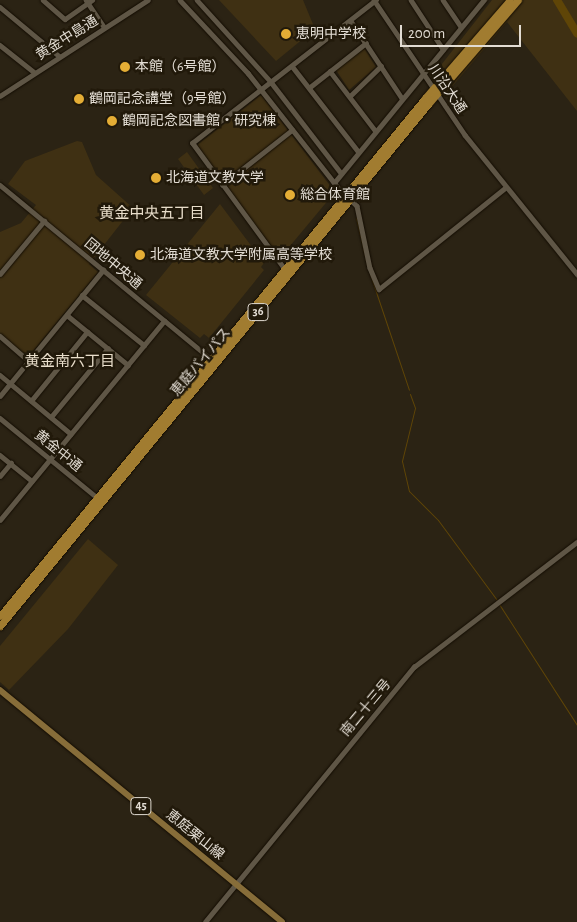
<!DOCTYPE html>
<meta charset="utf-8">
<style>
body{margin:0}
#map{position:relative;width:577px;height:922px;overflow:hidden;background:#2b2314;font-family:"Alegreya Sans","Noto Sans JP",sans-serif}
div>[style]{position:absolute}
.green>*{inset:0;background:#3f3013}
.stream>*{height:1px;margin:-0.5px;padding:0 0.5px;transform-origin:0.5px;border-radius:0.5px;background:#5f4507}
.river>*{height:8px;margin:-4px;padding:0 4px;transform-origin:4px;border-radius:4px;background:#5f4507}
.roads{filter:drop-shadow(0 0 1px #130c01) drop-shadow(0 0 1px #130c01)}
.minor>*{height:4.5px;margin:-2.25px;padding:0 2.25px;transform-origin:2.25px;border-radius:2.25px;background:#5f5646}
.major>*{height:5.5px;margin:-2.75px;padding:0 2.75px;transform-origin:2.75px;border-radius:2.75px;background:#876d39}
.highway>*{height:7px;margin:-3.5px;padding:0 3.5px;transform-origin:3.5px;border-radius:3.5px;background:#a17c30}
.dots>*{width:14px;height:14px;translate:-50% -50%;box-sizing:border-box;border:2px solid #21190a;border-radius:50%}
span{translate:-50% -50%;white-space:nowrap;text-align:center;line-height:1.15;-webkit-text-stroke:5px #21190a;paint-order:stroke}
.shield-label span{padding:1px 4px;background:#21190a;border:1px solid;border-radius:4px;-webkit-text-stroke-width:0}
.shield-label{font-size:12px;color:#e2dcd3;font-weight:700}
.poi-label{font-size:14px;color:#e2dcd3}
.left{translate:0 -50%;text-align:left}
.street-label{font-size:14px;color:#e2dcd3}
.neighbourhood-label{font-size:15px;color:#e8ddca}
.scale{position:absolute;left:400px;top:25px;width:121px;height:22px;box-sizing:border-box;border:2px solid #e2dcd3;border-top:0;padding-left:6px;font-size:15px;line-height:18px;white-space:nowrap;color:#e2dcd3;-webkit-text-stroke:4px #21190a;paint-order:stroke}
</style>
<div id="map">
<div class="green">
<div style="clip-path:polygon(219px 0,303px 0,315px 29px,276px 61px)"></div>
<div style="clip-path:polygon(492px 0,577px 0,577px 111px,507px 22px,445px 95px,431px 78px)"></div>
<div style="clip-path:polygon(364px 48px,376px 67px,349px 90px,336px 70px)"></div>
<div style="clip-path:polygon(261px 95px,335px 192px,280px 258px,196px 146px)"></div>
<div style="clip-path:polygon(77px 141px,82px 142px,96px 175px,133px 208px,89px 264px,98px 272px,28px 357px,0 334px,0 232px,21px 223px,36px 205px,8px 184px,25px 161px)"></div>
<div style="clip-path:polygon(187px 152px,213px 188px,204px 195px,178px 159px)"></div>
<div style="clip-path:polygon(220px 204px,264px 263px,261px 267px,264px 270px,209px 338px,204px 334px,200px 338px,146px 295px)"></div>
<div style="clip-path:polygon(88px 539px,118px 565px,68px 629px,9px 690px,0 682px,0 646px)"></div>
</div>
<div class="stream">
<div style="left:356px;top:218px;width:48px;rotate:76.8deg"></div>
<div style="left:370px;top:274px;width:122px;rotate:71.4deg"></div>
<div style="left:410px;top:394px;width:15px;rotate:70deg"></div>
<div style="left:415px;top:408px;width:55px;rotate:103.8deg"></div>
<div style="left:402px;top:461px;width:31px;rotate:77deg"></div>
<div style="left:409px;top:491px;width:41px;rotate:45deg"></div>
<div style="left:438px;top:520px;width:99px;rotate:53.6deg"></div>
<div style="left:499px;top:604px;width:144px;rotate:57.2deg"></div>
</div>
<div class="river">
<div style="left:557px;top:0;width:39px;rotate:59deg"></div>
</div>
<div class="roads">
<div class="minor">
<div style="left:43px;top:0;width:29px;rotate:41deg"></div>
<div style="left:65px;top:19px;width:33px;rotate:-35deg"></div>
<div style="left:86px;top:0;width:32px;rotate:56deg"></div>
<div style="left:180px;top:0;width:100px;rotate:47deg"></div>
<div style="left:248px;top:73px;width:149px;rotate:51.8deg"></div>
<div style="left:340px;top:190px;width:23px;rotate:43deg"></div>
<div style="left:357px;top:206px;width:63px;rotate:78.2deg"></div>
<div style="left:370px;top:268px;width:23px;rotate:67deg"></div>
<div style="left:379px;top:289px;width:161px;rotate:-38.7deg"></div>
<div style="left:197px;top:0;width:110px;rotate:47.9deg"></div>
<div style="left:271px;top:82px;width:115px;rotate:52.4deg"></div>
<div style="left:374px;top:0;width:163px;rotate:56deg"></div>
<div style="left:465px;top:135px;width:179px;rotate:51.1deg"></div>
<div style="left:411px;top:0;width:59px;rotate:56.9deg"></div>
<div style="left:443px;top:0;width:32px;rotate:56deg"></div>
<div style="left:0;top:7px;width:77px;rotate:39.7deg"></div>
<div style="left:351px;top:21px;width:92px;rotate:56.5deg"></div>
<div style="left:0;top:45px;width:43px;rotate:38.5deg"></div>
<div style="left:292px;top:66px;width:108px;rotate:52.2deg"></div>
<div style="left:330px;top:71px;width:74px;rotate:52.7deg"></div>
<div style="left:310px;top:87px;width:71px;rotate:-38.2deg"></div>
<div style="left:0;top:96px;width:176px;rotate:-33deg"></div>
<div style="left:350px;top:96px;width:43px;rotate:-44.1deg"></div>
<div style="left:334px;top:183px;width:237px;rotate:-50.7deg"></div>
<div style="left:0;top:185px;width:273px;rotate:39.5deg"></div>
<div style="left:222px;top:185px;width:89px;rotate:-38.2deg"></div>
<div style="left:285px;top:270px;width:157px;rotate:-126.2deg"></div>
<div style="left:192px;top:143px;width:233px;rotate:-37.9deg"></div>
<div style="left:0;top:274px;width:69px;rotate:-50.3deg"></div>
<div style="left:82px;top:295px;width:80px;rotate:38.9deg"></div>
<div style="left:67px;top:315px;width:79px;rotate:39.3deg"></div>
<div style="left:0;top:336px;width:38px;rotate:41deg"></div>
<div style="left:0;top:375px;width:92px;rotate:39.7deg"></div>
<div style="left:0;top:396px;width:163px;rotate:-50.7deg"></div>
<div style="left:31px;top:401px;width:89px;rotate:-50.9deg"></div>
<div style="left:51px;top:417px;width:89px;rotate:-50.4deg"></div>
<div style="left:0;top:418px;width:128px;rotate:39.3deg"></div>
<div style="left:0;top:455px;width:41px;rotate:39.1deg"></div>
<div style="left:0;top:476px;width:17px;rotate:-50deg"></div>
<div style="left:0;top:520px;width:258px;rotate:-50.5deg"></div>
<div style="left:205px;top:922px;width:330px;rotate:-50.7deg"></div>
<div style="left:414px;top:667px;width:205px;rotate:-37.5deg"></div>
</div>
<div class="major">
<div style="left:0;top:690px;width:365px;rotate:39.4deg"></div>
</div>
<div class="highway">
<div style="left:0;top:616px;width:670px;rotate:-50.63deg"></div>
<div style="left:425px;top:98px;width:130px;rotate:-49.1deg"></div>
<div style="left:0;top:626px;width:676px;rotate:-50.64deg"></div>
<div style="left:429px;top:103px;width:136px;rotate:-49.2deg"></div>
</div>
</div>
<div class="dots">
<div style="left:286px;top:34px;background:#e4ad35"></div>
<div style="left:125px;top:67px;background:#e4ad35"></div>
<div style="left:79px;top:99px;background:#e4ad35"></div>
<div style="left:112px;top:121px;background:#e4ad35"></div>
<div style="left:156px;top:178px;background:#e4ad35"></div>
<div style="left:290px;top:195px;background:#e4ad35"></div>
<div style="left:140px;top:255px;background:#e4ad35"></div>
</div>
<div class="shield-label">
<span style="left:258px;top:312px">36</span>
<span style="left:141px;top:806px">45</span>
</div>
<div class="poi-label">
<span class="left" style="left:296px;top:34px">恵明中学校</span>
<span class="left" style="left:135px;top:67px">本館（6号館）</span>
<span class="left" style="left:89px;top:99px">鶴岡記念講堂（9号館）</span>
<span class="left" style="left:122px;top:121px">鶴岡記念図書館・研究棟</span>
<span class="left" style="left:166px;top:178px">北海道文教大学</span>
<span class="left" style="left:300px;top:195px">総合体育館</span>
<span class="left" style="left:150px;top:255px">北海道文教大学附属高等学校</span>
</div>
<div class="street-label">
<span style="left:67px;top:38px;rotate:-32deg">黄金中島通</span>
<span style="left:447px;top:89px;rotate:56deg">川沿大通</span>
<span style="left:113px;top:264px;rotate:40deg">団地中央通</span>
<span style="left:201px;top:362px;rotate:-50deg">恵庭バイパス</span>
<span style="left:58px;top:451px;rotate:39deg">黄金中通</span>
<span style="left:366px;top:708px;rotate:-50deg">南二十三号</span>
<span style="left:195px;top:835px;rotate:39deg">恵庭栗山線</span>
</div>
<div class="neighbourhood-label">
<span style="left:152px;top:214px">黄金中央五丁目</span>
<span style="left:70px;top:362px">黄金南六丁目</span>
</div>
<div class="scale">200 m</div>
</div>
